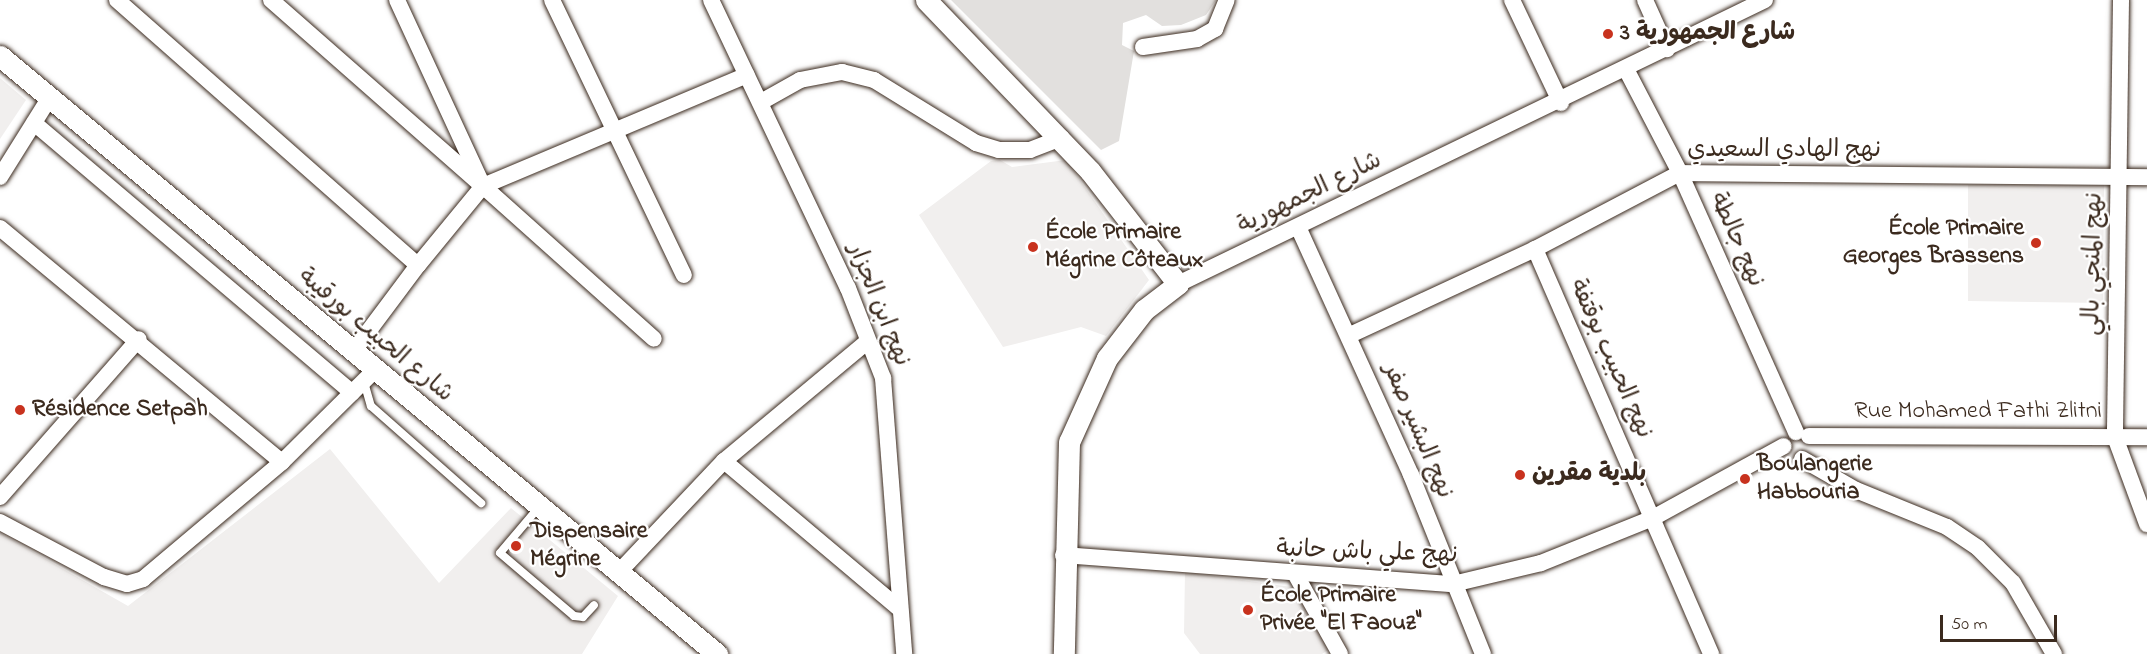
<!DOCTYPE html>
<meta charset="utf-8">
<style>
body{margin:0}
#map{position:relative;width:2147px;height:654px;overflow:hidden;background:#fff;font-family:"Indie Flower","Playpen Sans Arabic",sans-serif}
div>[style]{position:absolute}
.built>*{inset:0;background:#f1efee}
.green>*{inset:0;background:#e2e0de}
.roads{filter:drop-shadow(0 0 2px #3b2a1e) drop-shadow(0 0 2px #3b2a1e)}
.service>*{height:8px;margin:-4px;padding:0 4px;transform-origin:4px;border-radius:4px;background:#fff}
.minor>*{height:16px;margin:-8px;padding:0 8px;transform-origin:8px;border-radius:8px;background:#fff}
.tertiary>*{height:21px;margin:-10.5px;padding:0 10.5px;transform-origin:10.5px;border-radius:10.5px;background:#fff}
.dots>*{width:16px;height:16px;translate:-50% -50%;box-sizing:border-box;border:3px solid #fff;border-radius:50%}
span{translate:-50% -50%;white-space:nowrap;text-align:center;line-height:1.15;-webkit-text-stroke:4.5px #fff;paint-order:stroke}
.poi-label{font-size:24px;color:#3b2a1e;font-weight:700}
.left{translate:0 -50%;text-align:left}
.right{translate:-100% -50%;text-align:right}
.street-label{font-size:24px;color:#3b2a1e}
.scale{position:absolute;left:1940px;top:615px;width:117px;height:27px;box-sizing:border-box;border:3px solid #3b2a1e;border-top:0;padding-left:8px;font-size:18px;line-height:21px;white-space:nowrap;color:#3b2a1e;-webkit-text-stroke:4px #fff;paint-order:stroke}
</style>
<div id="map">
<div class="built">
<div style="clip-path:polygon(0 78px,26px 100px,0 139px)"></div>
<div style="clip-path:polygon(1000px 160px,1012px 167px,1066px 160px,1149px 280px,1106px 336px,1081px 327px,1003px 347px,919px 215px,991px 161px)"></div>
<div style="clip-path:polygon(1968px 185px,2104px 185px,2103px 303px,1968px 301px)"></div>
<div style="clip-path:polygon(330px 449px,439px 583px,511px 508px,618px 596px,582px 654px,0 654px,0 533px,128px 606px)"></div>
<div style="clip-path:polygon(1185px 572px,1298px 588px,1334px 646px,1322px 654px,1200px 654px,1184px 633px)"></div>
</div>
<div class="green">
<div style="clip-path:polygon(951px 0,1216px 0,1206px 15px,1181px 25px,1162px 26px,1146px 15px,1123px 23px,1122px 45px,1134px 51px,1119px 141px,1101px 150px)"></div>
</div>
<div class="roads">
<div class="service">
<div style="left:364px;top:382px;width:25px;rotate:74deg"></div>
<div style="left:371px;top:406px;width:147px;rotate:41.4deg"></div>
<div style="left:539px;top:507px;width:60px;rotate:130.3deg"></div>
<div style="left:500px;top:553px;width:97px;rotate:40.4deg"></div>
<div style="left:574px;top:616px;width:9px;rotate:6deg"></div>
<div style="left:583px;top:617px;width:16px;rotate:-47deg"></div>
</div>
<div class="minor">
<div style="left:117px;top:0;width:401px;rotate:41.4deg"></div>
<div style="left:418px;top:265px;width:109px;rotate:126.8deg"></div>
<div style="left:271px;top:0;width:282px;rotate:41.3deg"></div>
<div style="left:483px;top:186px;width:102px;rotate:129.4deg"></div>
<div style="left:397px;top:0;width:205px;rotate:65.2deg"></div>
<div style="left:483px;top:186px;width:229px;rotate:41.8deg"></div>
<div style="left:552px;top:0;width:305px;rotate:64.4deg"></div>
<div style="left:711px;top:0;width:319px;rotate:64.6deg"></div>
<div style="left:848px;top:288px;width:97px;rotate:68.7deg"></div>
<div style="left:883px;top:378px;width:277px;rotate:85.6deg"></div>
<div style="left:1512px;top:0;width:114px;rotate:64.6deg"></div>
<div style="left:1645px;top:0;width:54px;rotate:65.8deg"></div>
<div style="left:2121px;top:0;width:437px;rotate:90.8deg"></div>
<div style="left:2115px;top:437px;width:93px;rotate:69.8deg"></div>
<div style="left:1143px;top:47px;width:55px;rotate:-8.4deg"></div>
<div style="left:1197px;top:39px;width:21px;rotate:-29deg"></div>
<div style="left:1215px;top:29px;width:31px;rotate:-68deg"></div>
<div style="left:1627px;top:71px;width:115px;rotate:62.5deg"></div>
<div style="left:1680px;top:173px;width:284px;rotate:65.9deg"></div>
<div style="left:761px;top:102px;width:45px;rotate:-29.4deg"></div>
<div style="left:800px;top:80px;width:43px;rotate:-10.8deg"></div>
<div style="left:842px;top:72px;width:33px;rotate:14deg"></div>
<div style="left:874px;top:80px;width:120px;rotate:31.7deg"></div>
<div style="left:976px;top:143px;width:24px;rotate:17deg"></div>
<div style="left:999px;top:150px;width:31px"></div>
<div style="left:1030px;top:150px;width:34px;rotate:-21deg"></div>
<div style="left:34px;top:123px;width:417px;rotate:40.3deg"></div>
<div style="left:0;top:177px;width:94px;rotate:-58deg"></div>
<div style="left:483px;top:186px;width:286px;rotate:-22.8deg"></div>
<div style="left:0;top:228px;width:366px;rotate:39.7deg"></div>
<div style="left:1299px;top:229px;width:270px;rotate:65.5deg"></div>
<div style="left:1411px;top:475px;width:193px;rotate:68.1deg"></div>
<div style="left:1535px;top:249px;width:442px;rotate:66.5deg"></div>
<div style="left:1178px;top:284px;width:652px;rotate:-25.82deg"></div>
<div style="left:1350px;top:335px;width:204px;rotate:-24.9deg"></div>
<div style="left:1535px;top:249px;width:164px;rotate:-27.7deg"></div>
<div style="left:1680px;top:173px;width:467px;rotate:0.5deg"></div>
<div style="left:1809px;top:436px;width:338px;rotate:0.2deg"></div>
<div style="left:1802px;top:459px;width:62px;rotate:29.9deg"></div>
<div style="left:1856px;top:490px;width:98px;rotate:22.1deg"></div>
<div style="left:1947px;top:527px;width:37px;rotate:34deg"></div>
<div style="left:1978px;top:548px;width:49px;rotate:45deg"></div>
<div style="left:2013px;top:583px;width:82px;rotate:60deg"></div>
<div style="left:724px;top:461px;width:230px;rotate:40.1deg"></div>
<div style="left:0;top:497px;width:210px;rotate:-48.7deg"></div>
<div style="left:0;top:522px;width:118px;rotate:27.9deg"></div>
<div style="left:104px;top:577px;width:24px;rotate:17deg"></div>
<div style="left:127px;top:584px;width:17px;rotate:-17deg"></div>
<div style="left:143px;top:579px;width:182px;rotate:-40.1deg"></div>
<div style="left:282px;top:462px;width:131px;rotate:-44.7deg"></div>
<div style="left:1063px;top:555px;width:391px;rotate:4.3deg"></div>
<div style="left:1453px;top:584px;width:90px;rotate:-13.4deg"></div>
<div style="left:1541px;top:563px;width:121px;rotate:-21.9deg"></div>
<div style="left:1653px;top:518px;width:149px;rotate:-28.8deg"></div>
<div style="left:619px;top:572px;width:153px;rotate:-46.6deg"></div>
<div style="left:724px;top:461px;width:187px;rotate:-39.8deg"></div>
<div style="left:1297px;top:577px;width:88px;rotate:60.8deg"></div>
</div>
<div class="tertiary">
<div style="left:926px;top:0;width:237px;rotate:46.2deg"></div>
<div style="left:1090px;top:171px;width:143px;rotate:52.1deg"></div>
<div style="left:1178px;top:284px;width:43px;rotate:142.6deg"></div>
<div style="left:1144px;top:310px;width:61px;rotate:127.6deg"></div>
<div style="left:1107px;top:358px;width:92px;rotate:114.3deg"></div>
<div style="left:1069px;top:442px;width:212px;rotate:91.4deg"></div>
<div style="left:0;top:56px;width:934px;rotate:39.83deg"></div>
</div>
</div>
<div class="dots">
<div style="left:1608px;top:34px;background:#c8321e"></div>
<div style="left:2036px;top:243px;background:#c8321e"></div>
<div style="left:1033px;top:247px;background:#c8321e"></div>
<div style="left:20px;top:410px;background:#c8321e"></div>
<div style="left:1520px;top:475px;background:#c8321e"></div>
<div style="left:1745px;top:479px;background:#c8321e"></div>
<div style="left:516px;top:546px;background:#c8321e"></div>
<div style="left:1248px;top:610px;background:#c8321e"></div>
</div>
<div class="poi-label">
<span class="left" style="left:1620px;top:34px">شارع الجمهورية 3</span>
<span class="right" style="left:2024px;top:243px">École Primaire<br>Georges Brassens</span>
<span class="left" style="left:1045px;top:247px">École Primaire<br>Mégrine Côteaux</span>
<span class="left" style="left:32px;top:410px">Résidence Setpah</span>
<span class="left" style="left:1757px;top:479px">Boulangerie<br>Habbouria</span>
<span class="left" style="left:1532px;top:475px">بلدية مقرين</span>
<span class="left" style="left:530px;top:546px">Dispensaire<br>Mégrine</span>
<span class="left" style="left:1260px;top:610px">École Primaire<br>Privée "El Faouz"</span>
</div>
<div class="street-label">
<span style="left:1784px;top:151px">نهج الهادي السعيدي</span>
<span style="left:1310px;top:194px;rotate:-26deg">شارع الجمهورية</span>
<span style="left:1736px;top:240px;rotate:66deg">نهج جالطة</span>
<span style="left:2094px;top:264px;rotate:-89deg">نهج المنجي بالي</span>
<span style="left:878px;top:305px;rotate:68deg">نهج ابن الجزار</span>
<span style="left:375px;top:336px;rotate:40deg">شارع الحبيب بورقيبة</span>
<span style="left:1610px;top:359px;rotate:66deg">نهج الحبيب بوقتفة</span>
<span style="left:1978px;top:412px">Rue Mohamed Fathi Zlitni</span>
<span style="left:1417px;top:431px;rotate:67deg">نهج البشير صفر</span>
<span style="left:1367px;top:553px;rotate:2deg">نهج علي باش حانبة</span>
</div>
<div class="scale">50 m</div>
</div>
